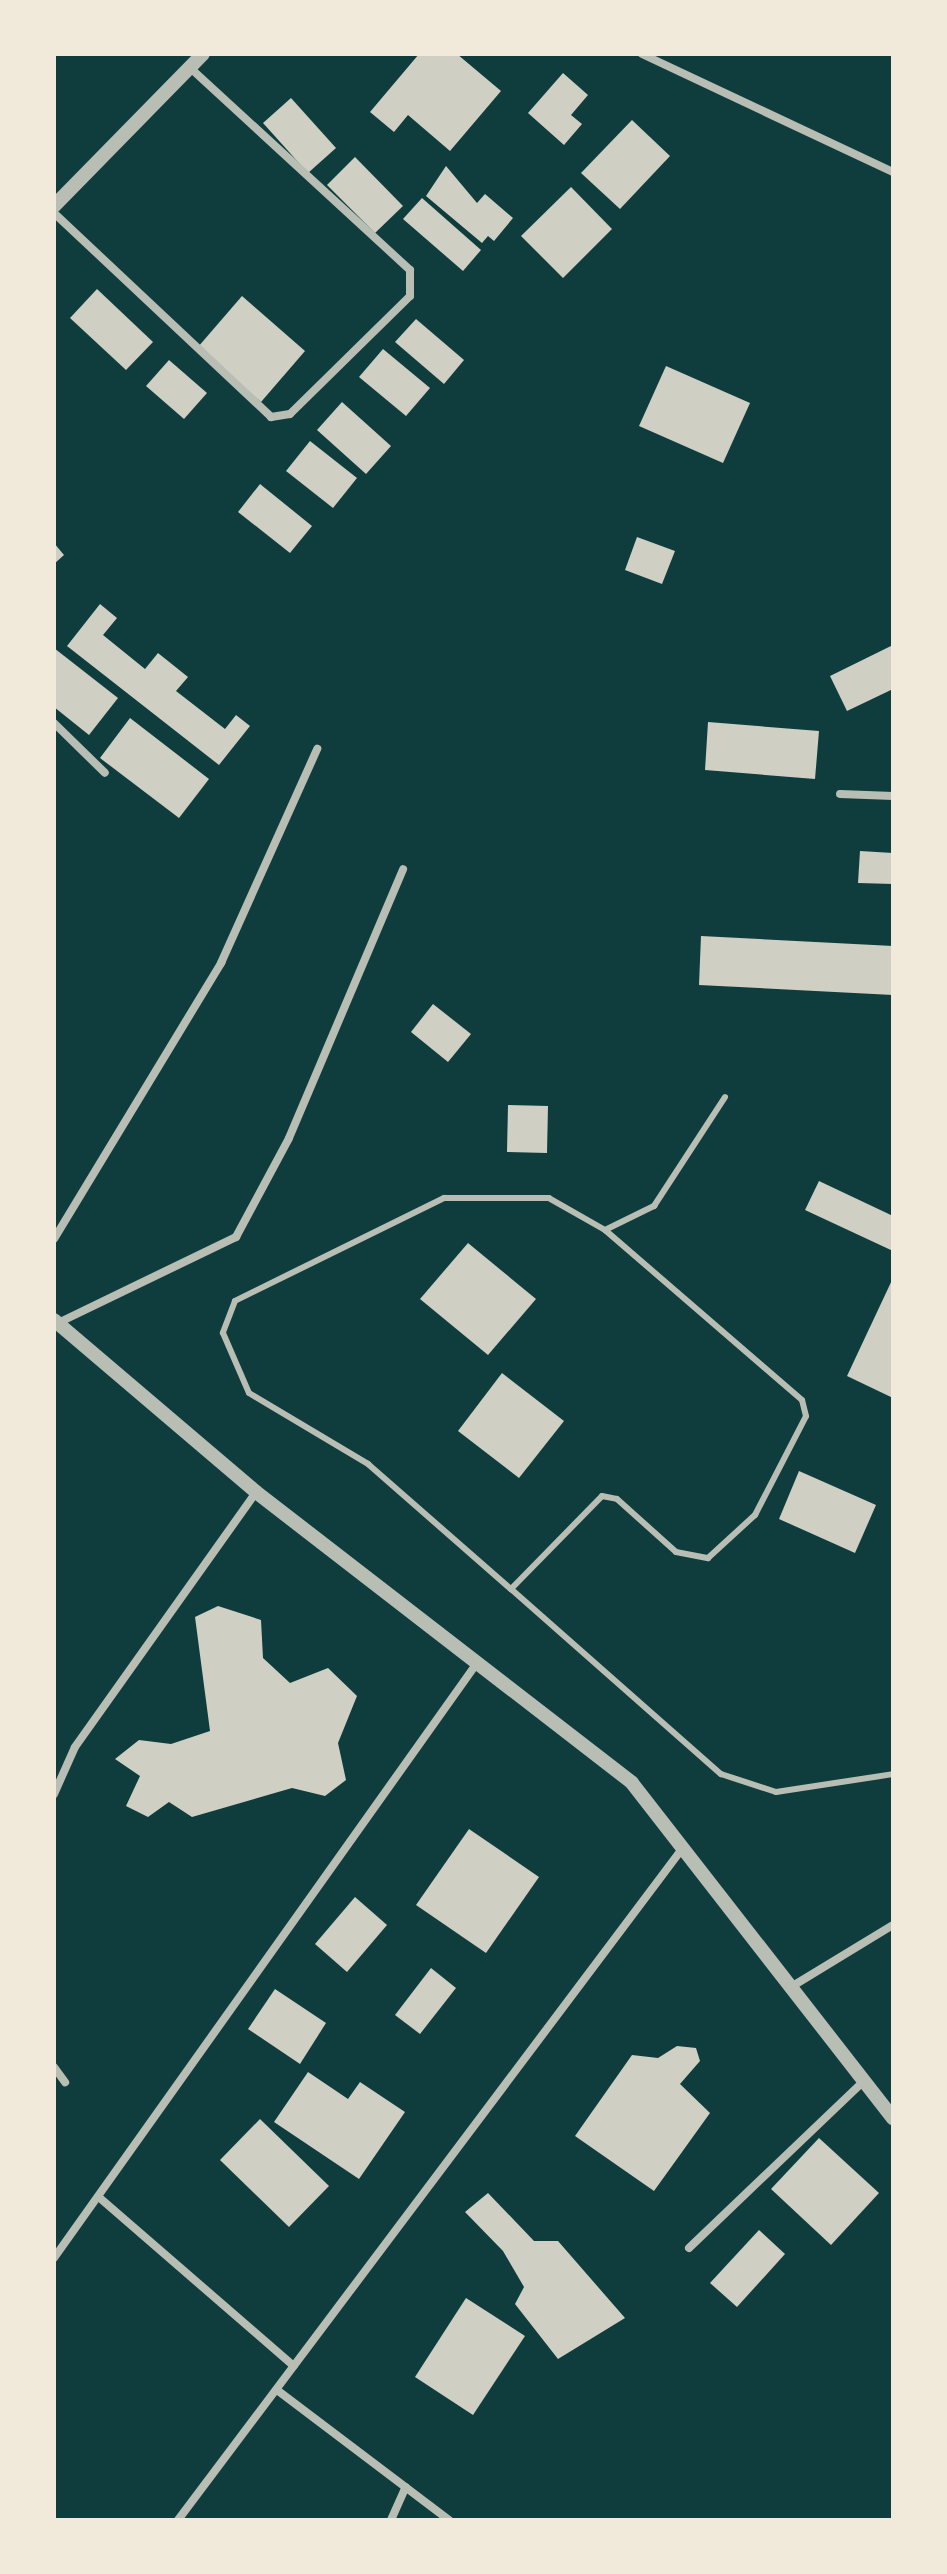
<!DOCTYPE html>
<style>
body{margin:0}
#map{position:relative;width:947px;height:2574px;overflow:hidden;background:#0f3d3e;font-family:"Varela Round",sans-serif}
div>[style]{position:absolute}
.building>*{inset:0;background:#cfcfc3}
.service>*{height:6px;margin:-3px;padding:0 3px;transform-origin:3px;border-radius:3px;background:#b8beb3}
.minor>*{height:8px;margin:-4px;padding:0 4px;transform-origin:4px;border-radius:4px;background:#b8beb3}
.tertiary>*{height:14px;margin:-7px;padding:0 7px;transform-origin:7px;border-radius:7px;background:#b8beb3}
span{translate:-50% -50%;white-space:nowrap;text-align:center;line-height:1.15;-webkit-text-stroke:8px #f1e9da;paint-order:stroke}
.frame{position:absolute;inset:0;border:56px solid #f1e9da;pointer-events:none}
</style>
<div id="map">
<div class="building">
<div style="clip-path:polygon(419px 54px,457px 54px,501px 91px,450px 151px,408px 115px,394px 132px,370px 112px)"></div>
<div style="clip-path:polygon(563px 73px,588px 95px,571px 115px,582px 124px,564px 145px,528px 113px)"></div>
<div style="clip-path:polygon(291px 98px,336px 148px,308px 173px,263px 123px)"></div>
<div style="clip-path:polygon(632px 120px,670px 156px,620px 209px,581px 173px)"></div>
<div style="clip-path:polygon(355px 157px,403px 206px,375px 233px,327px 185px)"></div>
<div style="clip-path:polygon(446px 166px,477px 203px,485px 194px,513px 218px,494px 241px,488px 236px,482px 243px,426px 196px)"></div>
<div style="clip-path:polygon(571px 187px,612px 229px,563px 278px,521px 236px)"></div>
<div style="clip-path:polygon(422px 198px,481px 250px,463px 271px,403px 219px)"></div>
<div style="clip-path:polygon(97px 289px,153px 342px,126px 370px,70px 318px)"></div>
<div style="clip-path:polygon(242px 296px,305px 351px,261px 402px,198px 347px)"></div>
<div style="clip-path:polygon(416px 319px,464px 360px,444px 384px,395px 342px)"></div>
<div style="clip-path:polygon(383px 349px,430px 388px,406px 416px,359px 377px)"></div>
<div style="clip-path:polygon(169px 360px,207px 393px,184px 419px,146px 386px)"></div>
<div style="clip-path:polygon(666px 366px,750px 403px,723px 463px,639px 426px)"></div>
<div style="clip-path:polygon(342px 402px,391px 446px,366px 474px,317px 430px)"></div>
<div style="clip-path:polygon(310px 441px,357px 478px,333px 508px,286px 471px)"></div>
<div style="clip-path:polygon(260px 484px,312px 526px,290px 553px,238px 512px)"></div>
<div style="clip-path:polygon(637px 537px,675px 551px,662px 584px,625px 570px)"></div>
<div style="clip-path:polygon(54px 543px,64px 555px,54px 564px)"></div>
<div style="clip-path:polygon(100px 604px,117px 618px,103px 635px,145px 669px,158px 653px,188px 677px,176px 691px,225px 729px,236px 715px,250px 726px,219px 765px,67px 646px)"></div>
<div style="clip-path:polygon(893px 645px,893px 689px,847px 711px,830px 676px)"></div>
<div style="clip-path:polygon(54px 648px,118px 698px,89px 735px,54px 707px)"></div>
<div style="clip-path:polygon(130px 718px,209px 779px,179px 818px,100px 758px)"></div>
<div style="clip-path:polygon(708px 722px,819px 731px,815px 779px,705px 770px)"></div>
<div style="clip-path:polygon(860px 851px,893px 853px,893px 884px,858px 883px)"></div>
<div style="clip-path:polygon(701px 936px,893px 946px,893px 995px,699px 985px)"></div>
<div style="clip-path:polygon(433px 1004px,471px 1034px,448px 1062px,411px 1032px)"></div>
<div style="clip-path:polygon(508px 1105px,548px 1106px,547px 1153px,507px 1152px)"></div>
<div style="clip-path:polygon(819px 1181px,893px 1216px,893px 1251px,805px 1210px)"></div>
<div style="clip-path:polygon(468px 1243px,536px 1299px,488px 1355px,420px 1299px)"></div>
<div style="clip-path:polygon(893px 1278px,893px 1398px,847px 1376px)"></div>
<div style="clip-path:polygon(502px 1373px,564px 1421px,519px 1478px,458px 1431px)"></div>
<div style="clip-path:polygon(799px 1471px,876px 1505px,855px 1553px,779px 1519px)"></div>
<div style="clip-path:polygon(218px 1606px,261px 1620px,263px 1658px,290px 1683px,328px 1668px,357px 1696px,338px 1743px,346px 1780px,325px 1796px,292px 1788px,192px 1817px,169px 1802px,148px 1817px,126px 1806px,140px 1776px,115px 1759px,139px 1740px,171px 1744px,210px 1731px,195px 1617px)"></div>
<div style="clip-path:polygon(469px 1829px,539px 1877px,486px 1953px,416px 1905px)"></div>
<div style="clip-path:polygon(355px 1897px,387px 1925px,347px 1972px,315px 1944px)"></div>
<div style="clip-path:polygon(431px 1968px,456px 1988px,420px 2034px,395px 2015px)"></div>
<div style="clip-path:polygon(275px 1989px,326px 2023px,300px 2064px,248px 2029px)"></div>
<div style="clip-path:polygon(677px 2046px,696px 2048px,700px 2061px,680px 2084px,710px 2113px,654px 2191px,575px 2136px,632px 2055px,658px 2058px)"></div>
<div style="clip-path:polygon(308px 2072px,348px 2099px,360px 2082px,405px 2112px,359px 2179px,274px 2122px)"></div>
<div style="clip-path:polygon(260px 2119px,329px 2186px,289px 2227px,220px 2160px)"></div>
<div style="clip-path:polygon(819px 2138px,879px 2193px,831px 2245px,771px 2189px)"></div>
<div style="clip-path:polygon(488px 2193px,534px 2241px,558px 2241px,625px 2318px,558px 2359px,515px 2304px,524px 2287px,503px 2251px,465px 2212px)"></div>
<div style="clip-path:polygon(759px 2230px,785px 2254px,737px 2307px,710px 2283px)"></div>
<div style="clip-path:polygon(466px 2298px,525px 2336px,473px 2415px,415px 2377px)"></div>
</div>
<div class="service">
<div style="left:605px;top:1230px;width:55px;rotate:-26.1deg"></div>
<div style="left:654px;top:1206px;width:130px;rotate:-56.9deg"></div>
<div style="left:511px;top:1589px;width:130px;rotate:-45.6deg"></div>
<div style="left:602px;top:1496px;width:15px;rotate:11deg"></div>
<div style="left:617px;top:1499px;width:79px;rotate:41.9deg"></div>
<div style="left:676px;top:1552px;width:33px;rotate:11deg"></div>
<div style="left:708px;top:1558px;width:64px;rotate:-42.5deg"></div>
<div style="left:755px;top:1515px;width:111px;rotate:-62.7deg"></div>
<div style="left:806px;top:1416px;width:16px;rotate:-104deg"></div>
<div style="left:802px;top:1400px;width:260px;rotate:-139.2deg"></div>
<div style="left:605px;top:1230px;width:64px;rotate:-150.3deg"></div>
<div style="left:549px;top:1198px;width:105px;rotate:180deg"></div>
<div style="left:444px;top:1198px;width:233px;rotate:153.8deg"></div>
<div style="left:235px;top:1301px;width:34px;rotate:111deg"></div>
<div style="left:223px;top:1333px;width:65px;rotate:66.6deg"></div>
<div style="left:249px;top:1393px;width:139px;rotate:30.8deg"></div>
<div style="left:368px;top:1464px;width:190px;rotate:41.2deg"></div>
<div style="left:511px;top:1589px;width:280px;rotate:41.4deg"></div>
<div style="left:721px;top:1774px;width:58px;rotate:18.1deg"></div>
<div style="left:776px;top:1792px;width:118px;rotate:-8.7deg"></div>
</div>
<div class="minor">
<div style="left:642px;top:54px;width:277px;rotate:25.2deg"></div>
<div style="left:54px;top:213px;width:298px;rotate:43.2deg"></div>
<div style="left:271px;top:417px;width:19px;rotate:-9deg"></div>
<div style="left:290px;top:414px;width:168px;rotate:-44.5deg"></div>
<div style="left:410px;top:296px;width:26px;rotate:-90deg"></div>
<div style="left:410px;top:270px;width:299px;rotate:-137.4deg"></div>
<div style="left:54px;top:723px;width:71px;rotate:44.4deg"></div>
<div style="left:840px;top:794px;width:53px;rotate:2.2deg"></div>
<div style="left:54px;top:1239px;width:323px;rotate:-58.8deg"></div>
<div style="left:221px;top:963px;width:235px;rotate:-65.8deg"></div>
<div style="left:58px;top:1323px;width:198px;rotate:-25.8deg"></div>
<div style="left:236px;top:1237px;width:112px;rotate:-61.8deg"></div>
<div style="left:289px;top:1138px;width:292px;rotate:-67deg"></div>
<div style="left:54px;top:1794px;width:51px;rotate:-65.9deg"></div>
<div style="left:75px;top:1747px;width:313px;rotate:-54.6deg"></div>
<div style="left:791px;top:1987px;width:119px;rotate:-31.3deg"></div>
<div style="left:54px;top:2067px;width:19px;rotate:54deg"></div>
<div style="left:101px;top:2199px;width:255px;rotate:40.9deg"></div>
<div style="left:689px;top:2248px;width:242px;rotate:-43.7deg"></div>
<div style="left:54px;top:2258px;width:730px;rotate:-54.59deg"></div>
<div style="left:277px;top:2390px;width:216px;rotate:37.1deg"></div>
<div style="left:178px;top:2520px;width:839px;rotate:-53.09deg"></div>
<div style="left:391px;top:2520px;width:36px;rotate:-66deg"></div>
</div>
<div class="tertiary">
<div style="left:54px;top:206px;width:213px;rotate:-45.6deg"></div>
<div style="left:54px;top:1320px;width:265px;rotate:40.4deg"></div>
<div style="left:256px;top:1492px;width:475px;rotate:37.7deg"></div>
<div style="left:632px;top:1783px;width:425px;rotate:52.1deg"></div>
</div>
<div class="frame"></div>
</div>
